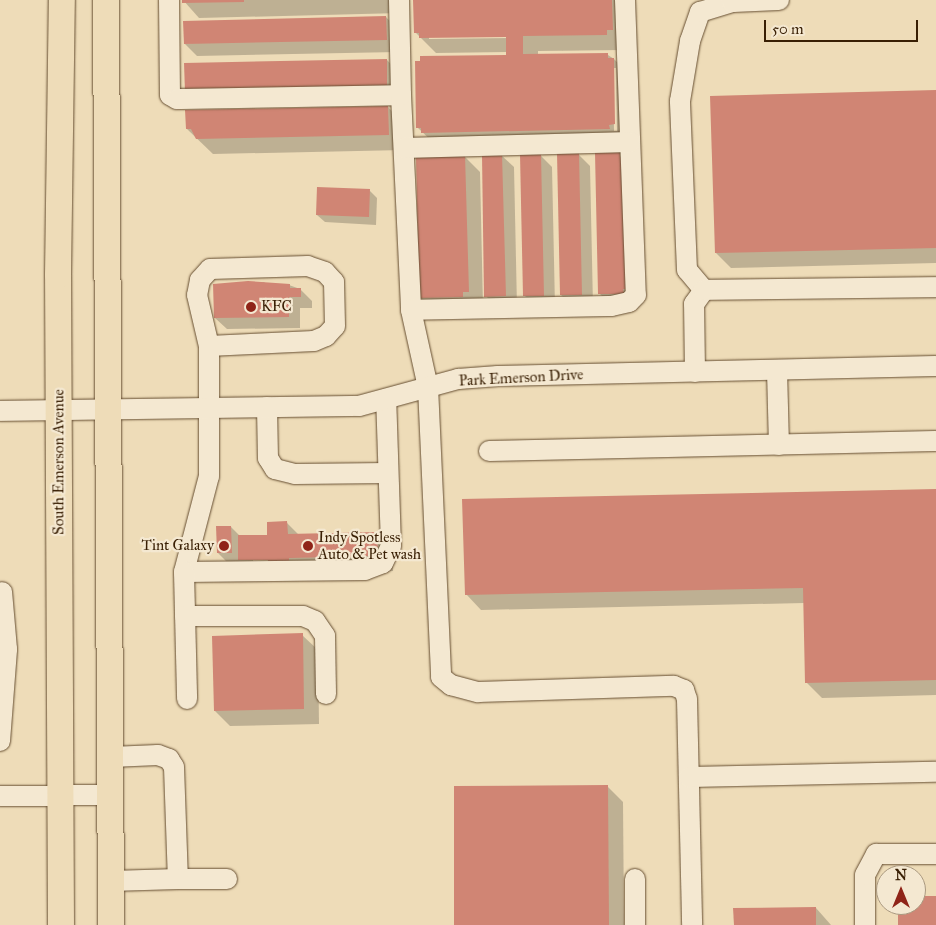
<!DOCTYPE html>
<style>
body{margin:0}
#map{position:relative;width:936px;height:925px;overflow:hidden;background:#eedcb8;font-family:"IM FELL Great Primer",serif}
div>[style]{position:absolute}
.shadow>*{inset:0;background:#0003}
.building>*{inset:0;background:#d08574}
.roads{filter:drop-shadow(0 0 1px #664e31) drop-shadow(0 0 1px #664e31)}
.minor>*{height:20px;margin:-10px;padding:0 10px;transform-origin:10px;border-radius:10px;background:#f4e8d1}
.major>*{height:26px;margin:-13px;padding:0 13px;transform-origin:13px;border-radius:13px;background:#eedcb8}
.dots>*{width:14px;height:14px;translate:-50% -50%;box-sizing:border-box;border:2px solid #f4e8d1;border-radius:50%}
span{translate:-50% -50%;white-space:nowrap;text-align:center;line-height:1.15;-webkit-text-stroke:4.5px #f4e8d1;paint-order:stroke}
.poi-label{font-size:15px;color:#391f04}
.left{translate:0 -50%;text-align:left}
.right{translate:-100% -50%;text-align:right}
.street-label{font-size:15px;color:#391f04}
.north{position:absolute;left:876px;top:865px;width:50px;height:50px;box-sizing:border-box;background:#f4e8d1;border:1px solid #a9987f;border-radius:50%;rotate:0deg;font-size:14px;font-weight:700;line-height:20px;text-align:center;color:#391f04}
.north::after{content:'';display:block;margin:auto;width:18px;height:22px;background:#8f2418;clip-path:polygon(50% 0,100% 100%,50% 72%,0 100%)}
.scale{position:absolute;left:764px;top:20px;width:154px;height:22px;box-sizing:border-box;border:2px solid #391f04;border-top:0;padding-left:6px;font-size:15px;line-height:18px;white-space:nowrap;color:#391f04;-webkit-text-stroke:4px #f4e8d1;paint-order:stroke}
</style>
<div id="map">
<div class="shadow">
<div style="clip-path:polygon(183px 0,401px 0,401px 13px,199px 18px)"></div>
<div style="clip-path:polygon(evenodd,415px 0,626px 0,622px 50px,538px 51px,538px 55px,608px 55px,614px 59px,629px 75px,630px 139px,438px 147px,418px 128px,507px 56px,507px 52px,436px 53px,415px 32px,415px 0,512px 35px,512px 38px,429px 39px,429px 37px,512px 35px,415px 0,613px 68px,616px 68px,617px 131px,614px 131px,613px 68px)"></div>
<div style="clip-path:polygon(386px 17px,397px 29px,398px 52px,197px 56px,185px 44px)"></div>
<div style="clip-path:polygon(387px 60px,402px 76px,402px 103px,185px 64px)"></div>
<div style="clip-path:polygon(936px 92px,936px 263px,731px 268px,716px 253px)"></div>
<div style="clip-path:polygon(388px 107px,403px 123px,404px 150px,213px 154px,187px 129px)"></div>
<div style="clip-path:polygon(578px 154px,590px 166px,593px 306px,573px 306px,561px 295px)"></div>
<div style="clip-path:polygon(619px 154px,623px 158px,640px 300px,611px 305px,599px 293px)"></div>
<div style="clip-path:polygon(540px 155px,552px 167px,555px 307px,536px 307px,524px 295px)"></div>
<div style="clip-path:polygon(464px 156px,480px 172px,483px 307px,436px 313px,420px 297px)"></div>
<div style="clip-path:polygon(502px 156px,514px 167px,517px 307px,497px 308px,486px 296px)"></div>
<div style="clip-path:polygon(369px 190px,377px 198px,376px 225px,325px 222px,317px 215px)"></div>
<div style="clip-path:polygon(264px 282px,267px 285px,289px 285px,300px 289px,312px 301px,312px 308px,300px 308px,300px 328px,227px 329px,215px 318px,214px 285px)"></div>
<div style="clip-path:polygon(936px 490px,936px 695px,822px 698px,806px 682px,804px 603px,481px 610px,466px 594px)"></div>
<div style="clip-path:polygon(evenodd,287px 523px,299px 535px,377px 533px,392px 548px,393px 571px,304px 573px,233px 568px,218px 553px,231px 527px,240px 536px,268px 536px,287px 523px,274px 558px,274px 561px,253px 561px,253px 559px,274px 558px)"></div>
<div style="clip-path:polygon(302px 635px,318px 650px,319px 724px,230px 726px,215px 711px)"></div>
<div style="clip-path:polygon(608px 787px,623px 802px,624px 925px,456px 925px)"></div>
<div style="clip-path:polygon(816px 908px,831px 925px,735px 925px)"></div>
</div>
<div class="building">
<div style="clip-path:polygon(182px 0,244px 0,244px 2px,182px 3px)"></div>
<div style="clip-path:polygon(413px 0,612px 0,613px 30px,607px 30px,607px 35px,523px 36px,523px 54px,608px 53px,608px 58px,614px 58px,615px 124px,609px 125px,610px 129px,421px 133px,421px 128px,416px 128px,415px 61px,420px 61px,420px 56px,506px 55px,506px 37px,419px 38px,419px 33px,414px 33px)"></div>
<div style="clip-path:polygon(386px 16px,387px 40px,184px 44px,183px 21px)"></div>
<div style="clip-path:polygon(387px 59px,387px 88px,185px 92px,184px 63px)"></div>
<div style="clip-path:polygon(936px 90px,936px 248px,715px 253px,710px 96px)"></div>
<div style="clip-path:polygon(388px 106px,389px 135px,196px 139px,191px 129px,186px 129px,185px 110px)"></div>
<div style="clip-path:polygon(620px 152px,620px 157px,626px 157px,628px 289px,623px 289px,624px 294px,598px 294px,595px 153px)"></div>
<div style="clip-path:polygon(557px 153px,579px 153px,582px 295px,560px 295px)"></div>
<div style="clip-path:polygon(502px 154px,506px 296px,484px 297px,482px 155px)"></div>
<div style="clip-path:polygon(520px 154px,541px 154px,544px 296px,523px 296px)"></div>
<div style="clip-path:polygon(465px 155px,469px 292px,463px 292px,463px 297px,419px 298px,416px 157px)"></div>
<div style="clip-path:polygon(317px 187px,370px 189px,369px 217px,316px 215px)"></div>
<div style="clip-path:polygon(248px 281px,290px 284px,290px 288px,301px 288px,301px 297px,289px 297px,289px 317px,214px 318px,213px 284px)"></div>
<div style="clip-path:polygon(936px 489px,936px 680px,805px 683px,803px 588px,465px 595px,462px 499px)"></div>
<div style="clip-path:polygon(287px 521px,288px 534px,377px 532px,378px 556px,289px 558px,289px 562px,268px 563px,268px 560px,238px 560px,238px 535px,267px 535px,267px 522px)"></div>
<div style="clip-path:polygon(216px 526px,231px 526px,232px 553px,217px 553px)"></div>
<div style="clip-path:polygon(303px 633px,304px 709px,214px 711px,212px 636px)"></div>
<div style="clip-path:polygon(608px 785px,609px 925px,454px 925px,454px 786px)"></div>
<div style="clip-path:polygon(916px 896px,936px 896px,936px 925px,898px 925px,898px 905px,916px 905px)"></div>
<div style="clip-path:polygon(816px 907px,816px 925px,734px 925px,733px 908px)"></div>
</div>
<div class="roads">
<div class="minor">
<div style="left:169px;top:0;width:95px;rotate:89.4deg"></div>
<div style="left:170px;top:95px;width:8px;rotate:30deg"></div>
<div style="left:177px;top:99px;width:224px;rotate:-1deg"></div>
<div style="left:401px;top:95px;width:215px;rotate:87.3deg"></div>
<div style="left:399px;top:0;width:95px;rotate:88.8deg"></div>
<div style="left:625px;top:0;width:295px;rotate:87.9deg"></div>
<div style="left:636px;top:295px;width:10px;rotate:135deg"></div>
<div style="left:629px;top:302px;width:18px;rotate:167deg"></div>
<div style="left:611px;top:306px;width:200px;rotate:178.9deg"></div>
<div style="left:411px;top:310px;width:79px;rotate:77.6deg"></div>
<div style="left:428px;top:387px;width:290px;rotate:87.4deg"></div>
<div style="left:441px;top:677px;width:13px;rotate:39deg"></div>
<div style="left:451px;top:685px;width:28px;rotate:15deg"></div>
<div style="left:478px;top:692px;width:196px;rotate:-1.8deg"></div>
<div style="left:674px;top:686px;width:11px;rotate:22deg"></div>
<div style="left:684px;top:690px;width:9px;rotate:72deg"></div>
<div style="left:687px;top:699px;width:226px;rotate:88.7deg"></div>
<div style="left:404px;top:148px;width:226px;rotate:-1.5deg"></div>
<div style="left:704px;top:290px;width:26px;rotate:-130deg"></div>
<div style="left:687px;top:270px;width:169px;rotate:-92.4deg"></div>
<div style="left:680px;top:101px;width:61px;rotate:-80.5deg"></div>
<div style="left:690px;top:41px;width:31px;rotate:-71deg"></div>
<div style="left:700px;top:12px;width:34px;rotate:-17deg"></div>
<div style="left:732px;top:2px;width:47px;rotate:-2.4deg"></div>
<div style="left:209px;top:346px;width:105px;rotate:-2.7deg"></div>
<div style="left:314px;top:341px;width:13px;rotate:-23deg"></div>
<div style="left:326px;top:336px;width:13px;rotate:-48deg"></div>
<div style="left:335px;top:326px;width:44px;rotate:-91.3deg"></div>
<div style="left:334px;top:282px;width:13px;rotate:-132deg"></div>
<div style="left:325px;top:272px;width:18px;rotate:-161deg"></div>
<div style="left:308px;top:266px;width:98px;rotate:178.2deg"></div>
<div style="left:210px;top:269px;width:15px;rotate:132deg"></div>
<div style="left:200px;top:280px;width:15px;rotate:101deg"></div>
<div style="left:197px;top:295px;width:52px;rotate:76.8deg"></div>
<div style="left:209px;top:346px;width:130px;rotate:90deg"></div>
<div style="left:209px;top:476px;width:99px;rotate:104.6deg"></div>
<div style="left:184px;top:572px;width:181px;rotate:-0.6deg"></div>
<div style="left:365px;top:570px;width:19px;rotate:-21deg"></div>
<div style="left:383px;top:563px;width:19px;rotate:-65deg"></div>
<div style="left:391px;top:546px;width:147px;rotate:-91.9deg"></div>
<div style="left:777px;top:370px;width:75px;rotate:88.5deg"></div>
<div style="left:695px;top:372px;width:68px;rotate:-90.8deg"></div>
<div style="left:694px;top:304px;width:17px;rotate:-54deg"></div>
<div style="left:704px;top:290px;width:232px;rotate:-0.7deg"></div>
<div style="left:267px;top:407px;width:51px;rotate:88.9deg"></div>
<div style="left:268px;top:458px;width:13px;rotate:58deg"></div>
<div style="left:275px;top:469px;width:21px;rotate:14deg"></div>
<div style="left:295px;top:474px;width:93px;rotate:-0.6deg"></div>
<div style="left:0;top:411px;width:359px;rotate:-0.8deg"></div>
<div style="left:359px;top:406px;width:103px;rotate:-15.3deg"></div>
<div style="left:458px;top:379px;width:40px;rotate:-4.3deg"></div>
<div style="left:498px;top:376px;width:438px;rotate:-1.3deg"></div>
<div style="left:489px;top:451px;width:447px;rotate:-1.3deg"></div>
<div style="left:184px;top:572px;width:127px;rotate:88.6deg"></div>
<div style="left:185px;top:616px;width:118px"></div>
<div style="left:303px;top:616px;width:13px;rotate:23deg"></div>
<div style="left:315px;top:621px;width:18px;rotate:56deg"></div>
<div style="left:325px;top:636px;width:58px;rotate:89deg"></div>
<div style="left:0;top:741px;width:92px;rotate:-85.6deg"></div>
<div style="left:7px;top:649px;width:57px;rotate:-95deg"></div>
<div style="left:111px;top:757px;width:47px;rotate:-2.4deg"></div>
<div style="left:158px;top:755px;width:12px;rotate:20deg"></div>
<div style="left:169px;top:759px;width:9px;rotate:58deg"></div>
<div style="left:174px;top:767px;width:112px;rotate:88deg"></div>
<div style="left:178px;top:879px;width:49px"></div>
<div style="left:689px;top:777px;width:247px;rotate:-1.2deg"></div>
<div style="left:0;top:796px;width:111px;rotate:-0.5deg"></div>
<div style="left:635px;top:879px;width:46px;rotate:90deg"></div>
<div style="left:111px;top:881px;width:67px;rotate:-1.7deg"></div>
<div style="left:865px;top:925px;width:50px;rotate:-90deg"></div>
<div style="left:865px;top:875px;width:24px;rotate:-62deg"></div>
<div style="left:876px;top:854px;width:60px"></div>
</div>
<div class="major">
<div style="left:106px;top:0;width:925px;rotate:89.69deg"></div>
<div style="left:61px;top:925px;width:650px;rotate:-90.26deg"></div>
<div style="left:58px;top:275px;width:275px;rotate:-89.2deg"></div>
</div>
</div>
<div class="dots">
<div style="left:251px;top:307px;background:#8f2418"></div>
<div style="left:224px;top:546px;background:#8f2418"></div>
<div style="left:308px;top:546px;background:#8f2418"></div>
</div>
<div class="poi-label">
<span class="left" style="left:261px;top:307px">KFC</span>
<span class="left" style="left:318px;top:546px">Indy Spotless<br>Auto &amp; Pet wash</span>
<span class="right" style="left:214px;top:546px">Tint Galaxy</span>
</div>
<div class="street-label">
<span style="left:521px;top:378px;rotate:-3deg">Park Emerson Drive</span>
<span style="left:59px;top:462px;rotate:-90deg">South Emerson Avenue</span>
</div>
<div class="north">N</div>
<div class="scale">50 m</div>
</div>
